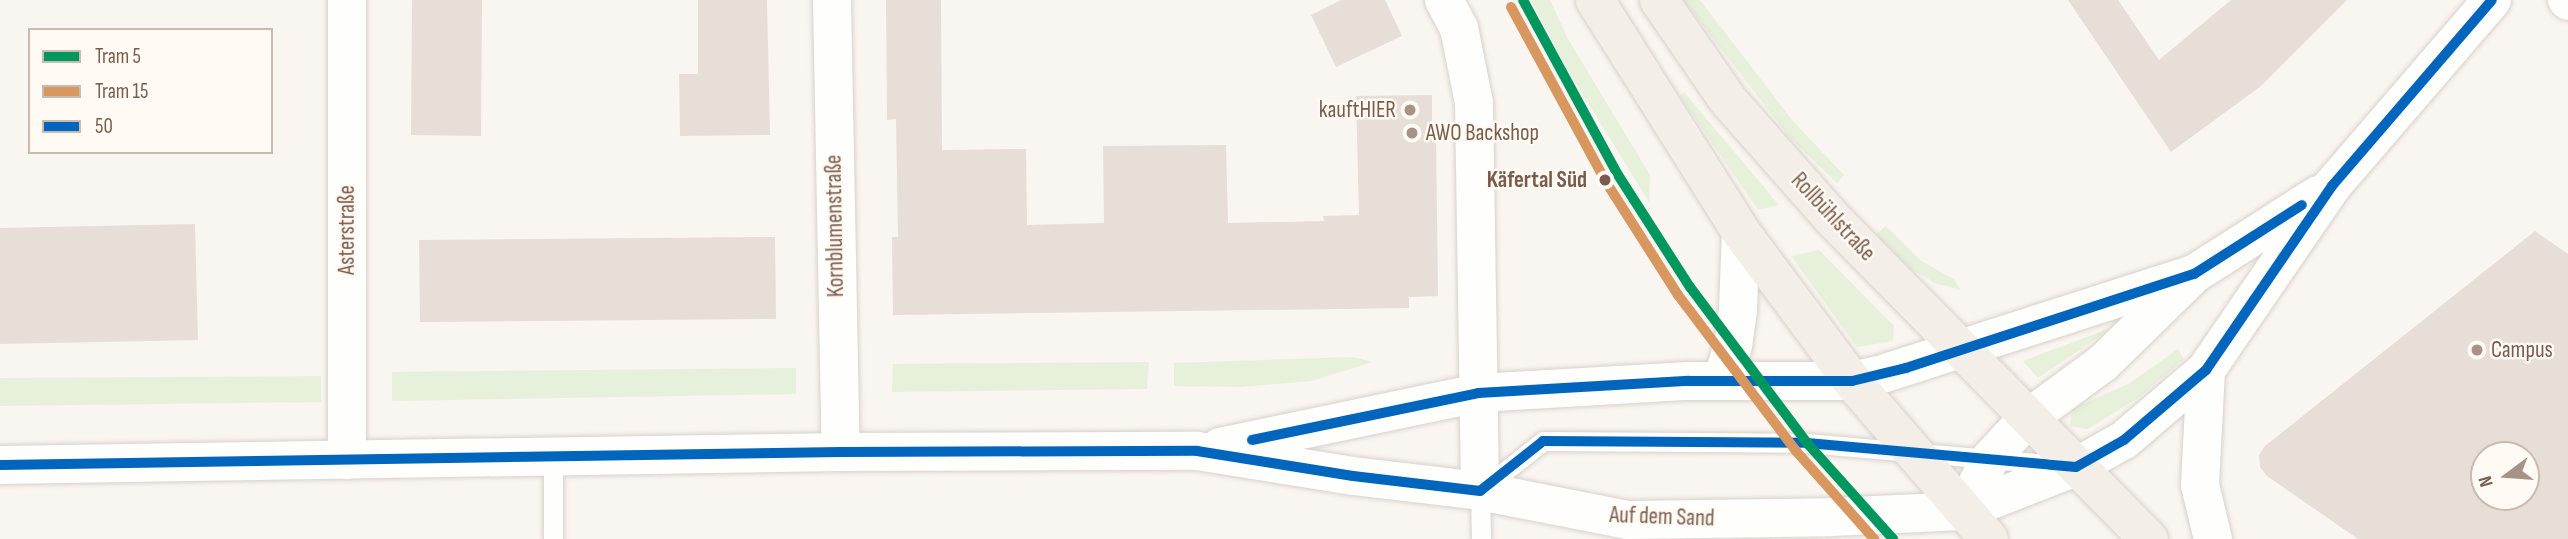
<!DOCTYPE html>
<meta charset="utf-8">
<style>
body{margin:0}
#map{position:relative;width:2568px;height:539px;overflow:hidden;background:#f9f5f0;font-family:"Sofia Sans Condensed",sans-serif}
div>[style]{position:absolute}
.green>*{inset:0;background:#e7f0db}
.building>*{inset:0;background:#e6ded7}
.roads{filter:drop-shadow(0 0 2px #d7d1cb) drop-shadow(0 0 2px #d7d1cb)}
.service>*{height:19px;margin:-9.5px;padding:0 9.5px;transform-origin:9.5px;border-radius:9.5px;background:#fefefd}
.minor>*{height:38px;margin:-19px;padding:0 19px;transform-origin:19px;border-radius:19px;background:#fefefd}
.tertiary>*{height:38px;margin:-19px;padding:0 19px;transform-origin:19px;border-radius:19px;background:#fefefd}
.secondary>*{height:38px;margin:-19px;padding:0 19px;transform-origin:19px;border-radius:19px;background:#fefefd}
.primary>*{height:38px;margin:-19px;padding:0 19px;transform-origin:19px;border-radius:19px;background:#f3eee8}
.bus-1>*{height:10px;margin:-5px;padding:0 5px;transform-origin:5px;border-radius:5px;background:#0065bd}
.tram-1>*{height:10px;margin:-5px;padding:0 5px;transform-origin:5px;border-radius:5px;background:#00975f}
.tram-2>*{height:10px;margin:-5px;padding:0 5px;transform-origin:5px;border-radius:5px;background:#d8975e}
.dots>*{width:19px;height:19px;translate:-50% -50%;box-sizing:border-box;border:4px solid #fffaf3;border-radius:50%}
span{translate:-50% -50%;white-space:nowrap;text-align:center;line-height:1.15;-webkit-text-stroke:5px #fffaf3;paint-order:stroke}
.poi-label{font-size:23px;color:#7a5c4d}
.right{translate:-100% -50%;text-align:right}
.left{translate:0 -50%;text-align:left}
.stop-label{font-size:23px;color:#7a5c4d;font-weight:700}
.street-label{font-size:23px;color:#7a5c4d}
.legend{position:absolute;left:28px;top:28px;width:245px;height:126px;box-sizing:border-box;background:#fffaf3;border:2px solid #cabbb1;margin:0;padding:9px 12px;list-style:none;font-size:21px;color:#7a5c4d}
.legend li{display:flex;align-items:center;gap:14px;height:35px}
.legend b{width:35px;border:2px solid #cabbb1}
.north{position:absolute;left:2470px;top:441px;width:70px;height:70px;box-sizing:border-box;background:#fffaf3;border:2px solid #cabbb1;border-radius:50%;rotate:254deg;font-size:19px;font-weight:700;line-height:28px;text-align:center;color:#7a5c4d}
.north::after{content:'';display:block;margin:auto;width:24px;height:32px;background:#a69286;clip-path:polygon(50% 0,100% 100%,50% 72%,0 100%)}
</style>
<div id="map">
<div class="green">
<div style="clip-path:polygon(1531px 0,1550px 0,1568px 39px,1650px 175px,1649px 202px,1567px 69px)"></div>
<div style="clip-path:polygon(1683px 0,1700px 0,1792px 120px,1844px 175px,1837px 183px,1791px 139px)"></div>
<div style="clip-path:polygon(1684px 92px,1779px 205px,1758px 210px,1680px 96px)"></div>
<div style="clip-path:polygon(1886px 226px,1920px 260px,1953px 279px,1961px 290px,1935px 283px,1911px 269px,1876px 234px)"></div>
<div style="clip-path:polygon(1819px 250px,1894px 326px,1893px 341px,1857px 347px,1791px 256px)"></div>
<div style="clip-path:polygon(2113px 327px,2038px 378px,2023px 361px)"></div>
<div style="clip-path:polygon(2178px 349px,2184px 359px,2141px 396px,2088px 429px,2070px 426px,2072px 409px,2130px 383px)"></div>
<div style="clip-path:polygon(1354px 357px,1372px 362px,1312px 381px,1240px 387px,1174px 386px,1174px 363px)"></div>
<div style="clip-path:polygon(1149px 362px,1147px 389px,892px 392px,893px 364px)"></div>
<div style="clip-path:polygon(796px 368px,796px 394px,392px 401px,392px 372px)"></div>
<div style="clip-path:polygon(321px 376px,321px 402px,0 406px,0 378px)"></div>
</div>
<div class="building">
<div style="clip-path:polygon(412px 0,482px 0,481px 136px,411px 135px)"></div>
<div style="clip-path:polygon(698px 0,767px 0,770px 135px,680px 136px,679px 74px,698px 74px)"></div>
<div style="clip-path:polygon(886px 0,941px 0,942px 150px,1026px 149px,1027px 225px,1104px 223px,1103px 146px,1226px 145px,1228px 223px,1324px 221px,1323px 216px,1359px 215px,1356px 96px,1432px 95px,1432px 136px,1436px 136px,1438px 296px,1409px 297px,1409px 308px,893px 315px,892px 237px,898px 237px,896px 119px,887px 120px)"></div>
<div style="clip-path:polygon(1341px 0,1385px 0,1402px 36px,1336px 67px,1311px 15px)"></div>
<div style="clip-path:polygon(2068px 0,2118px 0,2159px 60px,2231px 0,2347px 0,2261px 86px,2171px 152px)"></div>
<div style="clip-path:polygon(195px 224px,198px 340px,0 344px,0 228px)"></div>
<div style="clip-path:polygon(evenodd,2535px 231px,2568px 254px,2568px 539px,2358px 539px,2267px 476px,2260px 467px,2259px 455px,2265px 446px,2535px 231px,2484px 455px,2526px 455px,2526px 497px,2484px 497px,2484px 455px)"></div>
<div style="clip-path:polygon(775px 237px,776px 319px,420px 322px,419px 240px)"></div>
</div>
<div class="roads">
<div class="service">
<div style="left:553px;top:539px;width:82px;rotate:-90deg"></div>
<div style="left:1481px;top:539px;width:48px;rotate:-91.2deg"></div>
<div style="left:1480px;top:491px;width:80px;rotate:-38.4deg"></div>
<div style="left:1543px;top:441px;width:264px;rotate:0.4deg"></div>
<div style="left:1807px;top:443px;width:250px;rotate:5deg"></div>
</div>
<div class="minor">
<div style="left:832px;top:0;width:452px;rotate:88.9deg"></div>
<div style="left:1444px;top:0;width:32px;rotate:62deg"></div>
<div style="left:1459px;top:28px;width:76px;rotate:78.7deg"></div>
<div style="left:1474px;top:103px;width:388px;rotate:89.1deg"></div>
<div style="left:2567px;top:0;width:1px;rotate:45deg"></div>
<div style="left:347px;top:460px;width:460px;rotate:-90deg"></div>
</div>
<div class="tertiary">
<div style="left:1220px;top:447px;width:264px;rotate:-11.8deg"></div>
<div style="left:0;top:465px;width:841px;rotate:-0.89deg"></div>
<div style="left:841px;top:452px;width:356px;rotate:-0.2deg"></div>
<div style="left:1197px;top:451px;width:158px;rotate:9.1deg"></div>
<div style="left:1353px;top:476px;width:128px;rotate:6.7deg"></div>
</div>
<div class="secondary">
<div style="left:2206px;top:370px;width:115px;rotate:93deg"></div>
<div style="left:2200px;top:485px;width:56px;rotate:76.5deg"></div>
<div style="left:1722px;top:381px;width:37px;rotate:-73deg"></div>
<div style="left:1733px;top:346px;width:37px;rotate:-82deg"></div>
<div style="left:1738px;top:309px;width:77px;rotate:-87.8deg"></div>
<div style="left:1478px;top:393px;width:211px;rotate:-3.3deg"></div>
<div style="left:1689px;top:381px;width:163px"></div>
<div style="left:1852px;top:381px;width:28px;rotate:-13deg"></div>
<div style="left:1879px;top:375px;width:331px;rotate:-17.8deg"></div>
<div style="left:2194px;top:274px;width:147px;rotate:-32.5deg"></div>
<div style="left:1480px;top:491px;width:151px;rotate:11.1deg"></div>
<div style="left:1628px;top:520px;width:204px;rotate:-0.8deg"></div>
<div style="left:1832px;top:517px;width:131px;rotate:-2.6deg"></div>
<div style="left:1963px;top:511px;width:121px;rotate:-21.3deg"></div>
<div style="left:2076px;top:467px;width:55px;rotate:-29.4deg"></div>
<div style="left:2124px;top:440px;width:108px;rotate:-40.5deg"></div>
<div style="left:2206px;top:370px;width:223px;rotate:-55.6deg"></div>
<div style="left:2332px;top:186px;width:245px;rotate:-49.3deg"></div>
<div style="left:1963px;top:511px;width:59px;rotate:-62.6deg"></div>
<div style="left:1990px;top:459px;width:54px;rotate:-47.2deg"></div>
<div style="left:2027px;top:419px;width:94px;rotate:-36.4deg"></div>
<div style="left:2103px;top:363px;width:120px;rotate:-44.3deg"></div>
</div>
<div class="primary">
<div style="left:1595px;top:0;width:274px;rotate:57.8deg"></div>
<div style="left:1741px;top:232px;width:186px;rotate:53.3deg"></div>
<div style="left:1852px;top:381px;width:209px;rotate:49.1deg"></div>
<div style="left:1659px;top:0;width:121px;rotate:55.4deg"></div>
<div style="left:1728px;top:100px;width:156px;rotate:48.6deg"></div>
<div style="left:1831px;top:217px;width:453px;rotate:45.4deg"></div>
</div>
</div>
<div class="bus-1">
<div style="left:1252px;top:440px;width:231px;rotate:-11.7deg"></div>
<div style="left:1478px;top:393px;width:211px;rotate:-3.3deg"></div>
<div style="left:1689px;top:381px;width:163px"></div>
<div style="left:1852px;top:381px;width:56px;rotate:-13.5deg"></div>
<div style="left:1906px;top:368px;width:303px;rotate:-18.1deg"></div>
<div style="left:2194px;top:274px;width:128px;rotate:-32.6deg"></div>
<div style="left:0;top:465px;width:841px;rotate:-0.89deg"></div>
<div style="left:841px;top:452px;width:356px;rotate:-0.2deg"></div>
<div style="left:1197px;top:451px;width:158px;rotate:9.1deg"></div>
<div style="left:1353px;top:476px;width:128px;rotate:6.7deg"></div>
<div style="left:1480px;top:491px;width:80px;rotate:-38.4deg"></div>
<div style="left:1543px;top:441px;width:264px;rotate:0.4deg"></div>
<div style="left:1807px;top:443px;width:270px;rotate:5.1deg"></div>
<div style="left:2076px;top:467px;width:55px;rotate:-29.4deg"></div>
<div style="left:2124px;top:440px;width:108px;rotate:-40.5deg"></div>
<div style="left:2206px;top:370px;width:223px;rotate:-55.6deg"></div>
<div style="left:2332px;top:186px;width:245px;rotate:-49.3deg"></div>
</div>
<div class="tram-1">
<div style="left:1523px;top:0;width:199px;rotate:61.5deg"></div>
<div style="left:1618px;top:175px;width:133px;rotate:57.3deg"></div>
<div style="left:1690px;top:287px;width:195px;rotate:53.1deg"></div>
<div style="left:1807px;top:443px;width:129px;rotate:48.1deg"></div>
</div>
<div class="tram-2">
<div style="left:1511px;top:7px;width:199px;rotate:61.5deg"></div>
<div style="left:1606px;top:182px;width:134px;rotate:57.5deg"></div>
<div style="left:1678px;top:295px;width:196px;rotate:52.9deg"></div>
<div style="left:1796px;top:451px;width:118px;rotate:48.4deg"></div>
</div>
<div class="dots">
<div style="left:1410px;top:110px;background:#a69286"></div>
<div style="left:1412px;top:133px;background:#a69286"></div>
<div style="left:1605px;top:180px;background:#7a5c4d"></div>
<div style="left:2477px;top:350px;background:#a69286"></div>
</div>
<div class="poi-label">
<span class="right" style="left:1396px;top:110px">kauftHIER</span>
<span class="left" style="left:1426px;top:133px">AWO Backshop</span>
<span class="left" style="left:2491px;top:350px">Campus</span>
</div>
<div class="stop-label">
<span class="right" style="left:1587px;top:180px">Käfertal Süd</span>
</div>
<div class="street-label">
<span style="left:1833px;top:217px;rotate:47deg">Rollbühlstraße</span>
<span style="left:835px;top:226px;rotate:-91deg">Kornblumenstraße</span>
<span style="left:347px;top:230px;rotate:-90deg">Asterstraße</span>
<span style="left:1662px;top:517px;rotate:2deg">Auf dem Sand</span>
</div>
<ul class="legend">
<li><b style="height:9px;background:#00975f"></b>Tram 5</li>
<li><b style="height:9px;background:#d8975e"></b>Tram 15</li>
<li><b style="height:9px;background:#0065bd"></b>50</li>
</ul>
<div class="north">N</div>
</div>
